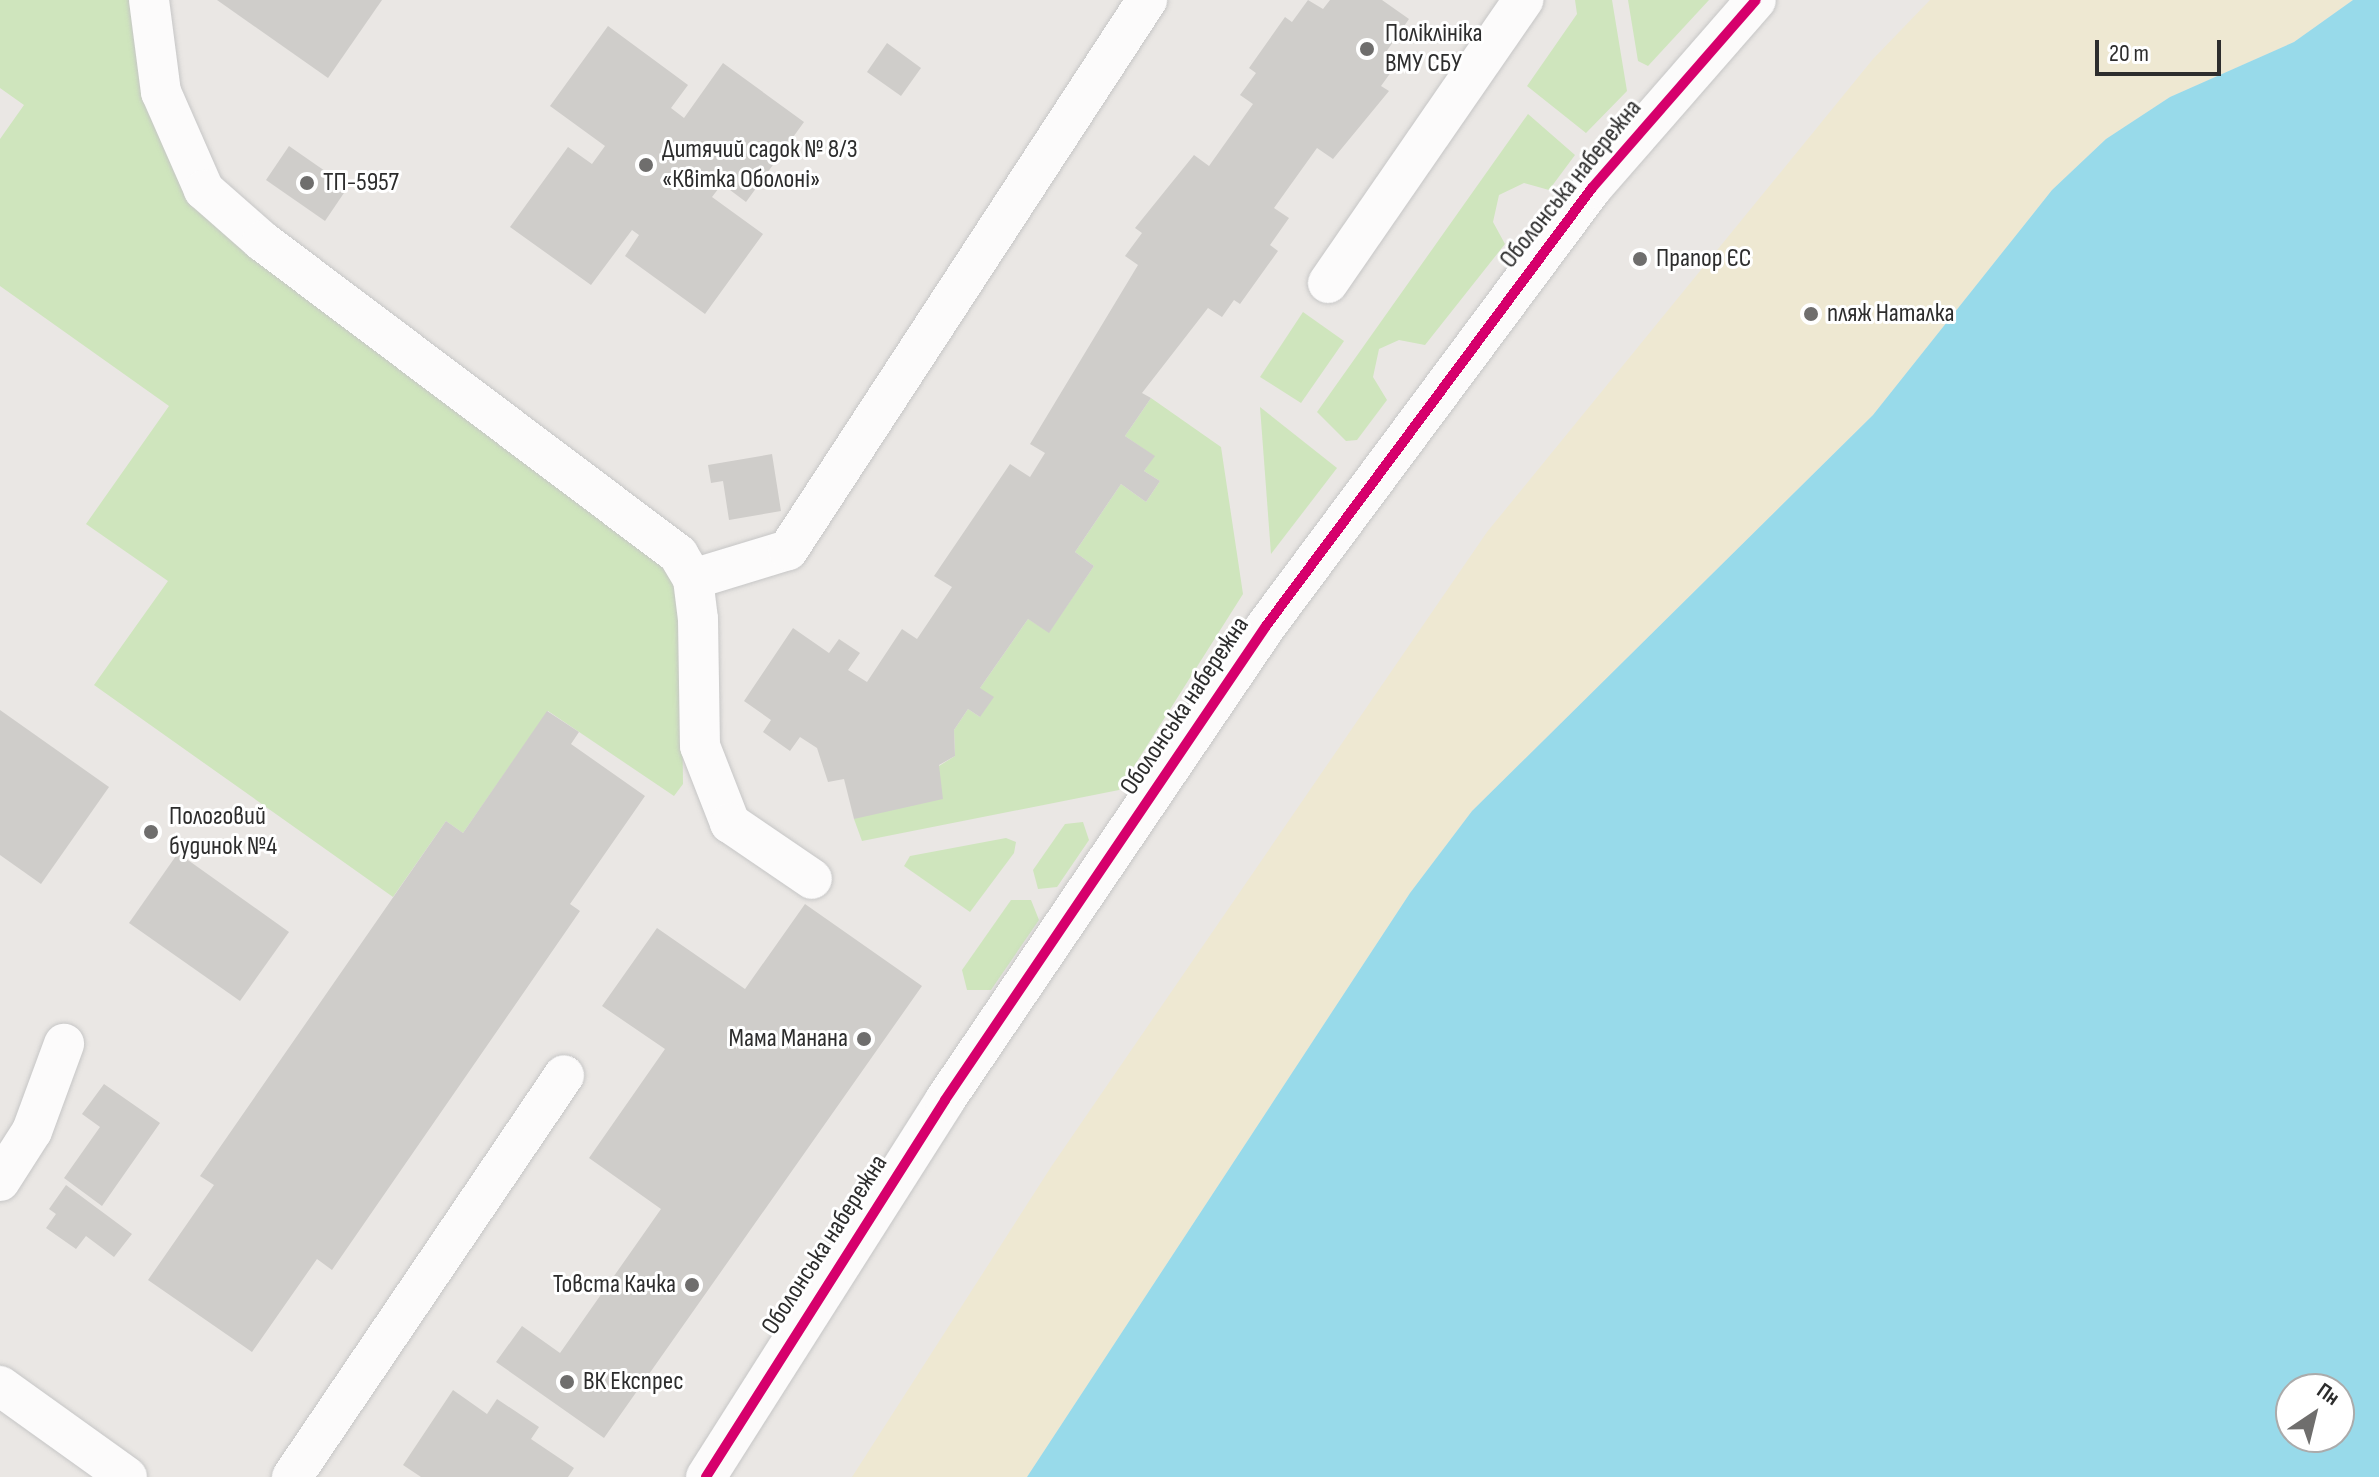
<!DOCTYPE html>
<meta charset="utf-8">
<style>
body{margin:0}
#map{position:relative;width:2379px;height:1477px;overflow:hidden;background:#eae7e4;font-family:"Sofia Sans Condensed",sans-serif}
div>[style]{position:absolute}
.green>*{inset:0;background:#cfe5bd}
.sand>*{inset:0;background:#eee8d2}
.water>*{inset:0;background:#98daea}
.building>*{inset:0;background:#cfcdca}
.roads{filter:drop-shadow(0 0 2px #c6c6c6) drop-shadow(0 0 2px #c6c6c6)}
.minor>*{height:40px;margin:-20px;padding:0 20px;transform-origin:20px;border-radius:20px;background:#fcfbfb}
.cycleway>*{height:10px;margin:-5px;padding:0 5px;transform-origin:5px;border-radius:5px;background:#d6006c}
.dots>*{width:22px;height:22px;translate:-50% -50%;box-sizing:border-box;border:4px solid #fff;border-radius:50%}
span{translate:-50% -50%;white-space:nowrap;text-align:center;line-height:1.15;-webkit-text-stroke:6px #fff;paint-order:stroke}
.poi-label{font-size:26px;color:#2d2d2d}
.left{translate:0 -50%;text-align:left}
.right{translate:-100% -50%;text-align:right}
.street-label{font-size:26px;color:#2d2d2d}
.north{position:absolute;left:2275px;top:1373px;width:80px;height:80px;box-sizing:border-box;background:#fff;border:2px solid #ababab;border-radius:50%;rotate:35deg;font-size:22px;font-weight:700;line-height:32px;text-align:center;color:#2d2d2d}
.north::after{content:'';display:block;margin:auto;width:28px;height:36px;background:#6f6e6d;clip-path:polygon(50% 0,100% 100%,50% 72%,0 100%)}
.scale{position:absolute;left:2095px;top:40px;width:126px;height:36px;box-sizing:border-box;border:4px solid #2d2d2d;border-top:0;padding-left:10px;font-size:24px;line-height:28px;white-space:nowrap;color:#2d2d2d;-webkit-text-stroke:6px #fff;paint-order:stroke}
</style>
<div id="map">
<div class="green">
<div style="clip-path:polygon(0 0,131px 0,149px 107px,190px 205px,669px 559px,681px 586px,683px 784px,674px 796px,548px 711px,463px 833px,446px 821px,393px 897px,94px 685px,168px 581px,86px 524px,169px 406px,0 286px,0 139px,24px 105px,0 88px)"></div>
<div style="clip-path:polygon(1575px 0,1612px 0,1627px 91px,1586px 133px,1527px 86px,1577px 14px)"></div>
<div style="clip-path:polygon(1628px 0,1709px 0,1648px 66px,1638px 61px)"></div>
<div style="clip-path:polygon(1528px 114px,1575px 155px,1549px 190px,1524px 183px,1499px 195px,1493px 222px,1505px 244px,1425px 345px,1399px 340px,1379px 349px,1373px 377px,1387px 400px,1357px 440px,1346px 441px,1317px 412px)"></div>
<div style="clip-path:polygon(1303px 312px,1344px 341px,1301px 403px,1260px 377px)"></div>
<div style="clip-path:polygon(1151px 398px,1221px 447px,1243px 594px,1119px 790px,862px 841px,854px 819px,955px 756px,954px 730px,968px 709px,980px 717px,980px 688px,1028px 619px,1049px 632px,1094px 566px,1075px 552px,1121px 484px,1146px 502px,1160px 481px,1144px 471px,1154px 456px,1125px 436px)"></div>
<div style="clip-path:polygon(1260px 407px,1337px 468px,1271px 554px)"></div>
<div style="clip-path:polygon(1083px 822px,1089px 840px,1057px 887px,1038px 889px,1033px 870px,1065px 824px)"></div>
<div style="clip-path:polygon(1006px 838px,1016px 842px,1014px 853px,970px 912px,904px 866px,910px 856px)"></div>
<div style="clip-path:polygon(1011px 900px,1031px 900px,1039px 920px,991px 990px,967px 990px,962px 970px)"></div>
</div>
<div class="sand">
<div style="clip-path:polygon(1930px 0,2353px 0,2294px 42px,2170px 97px,2106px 139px,2052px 190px,1873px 415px,1472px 811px,1410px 893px,1027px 1477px,852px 1477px,1051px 1167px,1487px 532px,1873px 59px)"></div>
</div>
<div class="water">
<div style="clip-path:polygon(evenodd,2353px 0,2379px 0,2379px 1477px,1027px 1477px,1410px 893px,1472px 811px,1873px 415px,2052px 190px,2106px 139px,2170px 97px,2294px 42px,2353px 0,2291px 1389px,2339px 1389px,2339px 1437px,2291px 1437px,2291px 1389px)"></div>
</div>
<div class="building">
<div style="clip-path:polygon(217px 0,382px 0,328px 78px)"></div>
<div style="clip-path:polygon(1308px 0,1323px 9px,1330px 0,1382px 0,1409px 19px,1386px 52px,1399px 61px,1381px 86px,1389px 91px,1333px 159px,1317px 148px,1274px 208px,1289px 218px,1270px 245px,1278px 251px,1240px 304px,1234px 300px,1222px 317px,1208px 308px,1142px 393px,1151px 398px,1125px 436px,1155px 456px,1144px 471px,1160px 481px,1146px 502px,1121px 484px,1075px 552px,1094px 566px,1049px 633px,1028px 619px,980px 688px,994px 697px,980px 717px,968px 709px,954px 730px,955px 756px,939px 765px,943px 799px,854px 819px,844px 779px,828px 782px,817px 748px,800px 737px,790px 751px,763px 732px,771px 720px,744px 701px,793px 628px,829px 653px,839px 639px,860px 653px,848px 670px,867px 682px,902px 629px,917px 639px,952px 587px,934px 576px,1010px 464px,1030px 477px,1045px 453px,1030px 444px,1138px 265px,1125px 256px,1142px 233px,1135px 228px,1194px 155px,1209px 166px,1253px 104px,1240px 95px,1256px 73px,1249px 68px,1285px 17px,1292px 22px)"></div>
<div style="clip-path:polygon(608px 26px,688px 85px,671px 108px,684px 118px,723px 63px,804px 122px,746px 202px,722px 184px,712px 197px,763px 234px,705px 314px,625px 256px,639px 235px,632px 230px,591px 285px,510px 227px,568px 147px,592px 164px,605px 146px,550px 106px)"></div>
<div style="clip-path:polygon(887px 43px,921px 68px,901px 96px,867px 72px)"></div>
<div style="clip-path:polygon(289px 146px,348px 187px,325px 221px,266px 180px)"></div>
<div style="clip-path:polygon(772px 454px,781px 511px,729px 520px,723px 481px,711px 483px,708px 465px)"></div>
<div style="clip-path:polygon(0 710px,109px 787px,41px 884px,0 855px)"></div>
<div style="clip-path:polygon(547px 711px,579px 732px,571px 744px,645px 796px,570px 904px,580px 911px,332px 1270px,317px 1259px,252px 1352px,148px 1280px,214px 1185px,200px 1176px,446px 821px,463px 833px)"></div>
<div style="clip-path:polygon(178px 853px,289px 932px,240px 1001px,129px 923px)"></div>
<div style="clip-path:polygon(805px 904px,922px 986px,604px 1438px,496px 1362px,522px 1326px,560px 1353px,661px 1209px,589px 1158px,665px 1049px,602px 1006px,657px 928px,745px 989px)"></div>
<div style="clip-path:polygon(104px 1084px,160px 1123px,102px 1206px,64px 1178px,100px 1127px,82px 1114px)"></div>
<div style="clip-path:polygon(66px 1185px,132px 1234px,114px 1257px,86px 1236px,76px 1249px,46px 1228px,56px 1214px,49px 1209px)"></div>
<div style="clip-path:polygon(453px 1390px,487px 1414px,497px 1399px,539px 1427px,531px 1439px,574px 1468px,568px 1477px,421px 1477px,403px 1465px)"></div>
</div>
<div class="roads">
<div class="minor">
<div style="left:149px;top:0;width:93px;rotate:82.6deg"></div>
<div style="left:161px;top:92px;width:107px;rotate:66.3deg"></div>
<div style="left:204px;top:190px;width:77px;rotate:41.3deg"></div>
<div style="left:262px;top:241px;width:521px;rotate:36.96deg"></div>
<div style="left:678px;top:554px;width:29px;rotate:59deg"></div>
<div style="left:693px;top:579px;width:40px;rotate:82.9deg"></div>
<div style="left:698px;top:619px;width:127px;rotate:89.1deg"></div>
<div style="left:700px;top:746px;width:83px;rotate:68.7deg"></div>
<div style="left:730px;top:823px;width:99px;rotate:34.3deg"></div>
<div style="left:1328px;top:283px;width:344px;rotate:-55.4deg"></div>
<div style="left:693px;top:579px;width:99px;rotate:-17deg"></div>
<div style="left:788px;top:550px;width:657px;rotate:-56.87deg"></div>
<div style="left:0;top:1181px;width:59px;rotate:-57.4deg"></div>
<div style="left:32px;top:1131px;width:93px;rotate:-69.8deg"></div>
<div style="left:0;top:1386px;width:156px;rotate:35.6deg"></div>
<div style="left:292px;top:1477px;width:485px;rotate:-55.9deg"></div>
<div style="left:706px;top:1477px;width:446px;rotate:-57.6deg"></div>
<div style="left:945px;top:1100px;width:572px;rotate:-55.89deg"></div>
<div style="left:1266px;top:626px;width:546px;rotate:-53.34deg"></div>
<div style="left:1592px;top:188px;width:249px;rotate:-48.9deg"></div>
</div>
</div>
<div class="cycleway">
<div style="left:706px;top:1477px;width:446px;rotate:-57.6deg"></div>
<div style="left:945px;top:1100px;width:572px;rotate:-55.89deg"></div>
<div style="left:1266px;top:626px;width:546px;rotate:-53.34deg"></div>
<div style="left:1592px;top:188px;width:249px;rotate:-48.9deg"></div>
</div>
<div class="dots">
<div style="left:1367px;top:49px;background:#6f6e6d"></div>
<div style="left:646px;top:165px;background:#6f6e6d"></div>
<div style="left:307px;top:183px;background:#6f6e6d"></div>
<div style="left:1640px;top:259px;background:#6f6e6d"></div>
<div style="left:1811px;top:314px;background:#6f6e6d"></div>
<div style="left:151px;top:832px;background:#6f6e6d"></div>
<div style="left:864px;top:1039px;background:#6f6e6d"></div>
<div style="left:692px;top:1285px;background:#6f6e6d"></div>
<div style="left:567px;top:1382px;background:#6f6e6d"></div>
</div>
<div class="poi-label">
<span class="left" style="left:1385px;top:49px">Поліклініка<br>ВМУ СБУ</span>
<span class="left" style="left:662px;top:165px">Дитячий садок № 8/3<br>«Квітка Оболоні»</span>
<span class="left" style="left:323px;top:183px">ТП-5957</span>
<span class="left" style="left:1656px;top:259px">Прапор ЄС</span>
<span class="left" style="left:1827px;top:314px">пляж Наталка</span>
<span class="left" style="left:169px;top:832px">Пологовий<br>будинок №4</span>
<span class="right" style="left:848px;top:1039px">Мама Манана</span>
<span class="right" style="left:676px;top:1285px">Товста Качка</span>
<span class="left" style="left:583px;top:1382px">ВК Експрес</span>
</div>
<div class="street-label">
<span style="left:1571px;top:184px;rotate:-51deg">Оболонська набережна</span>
<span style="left:1185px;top:706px;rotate:-56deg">Оболонська набережна</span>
<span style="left:825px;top:1245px;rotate:-57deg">Оболонська набережна</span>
</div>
<div class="north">Пн</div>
<div class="scale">20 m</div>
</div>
